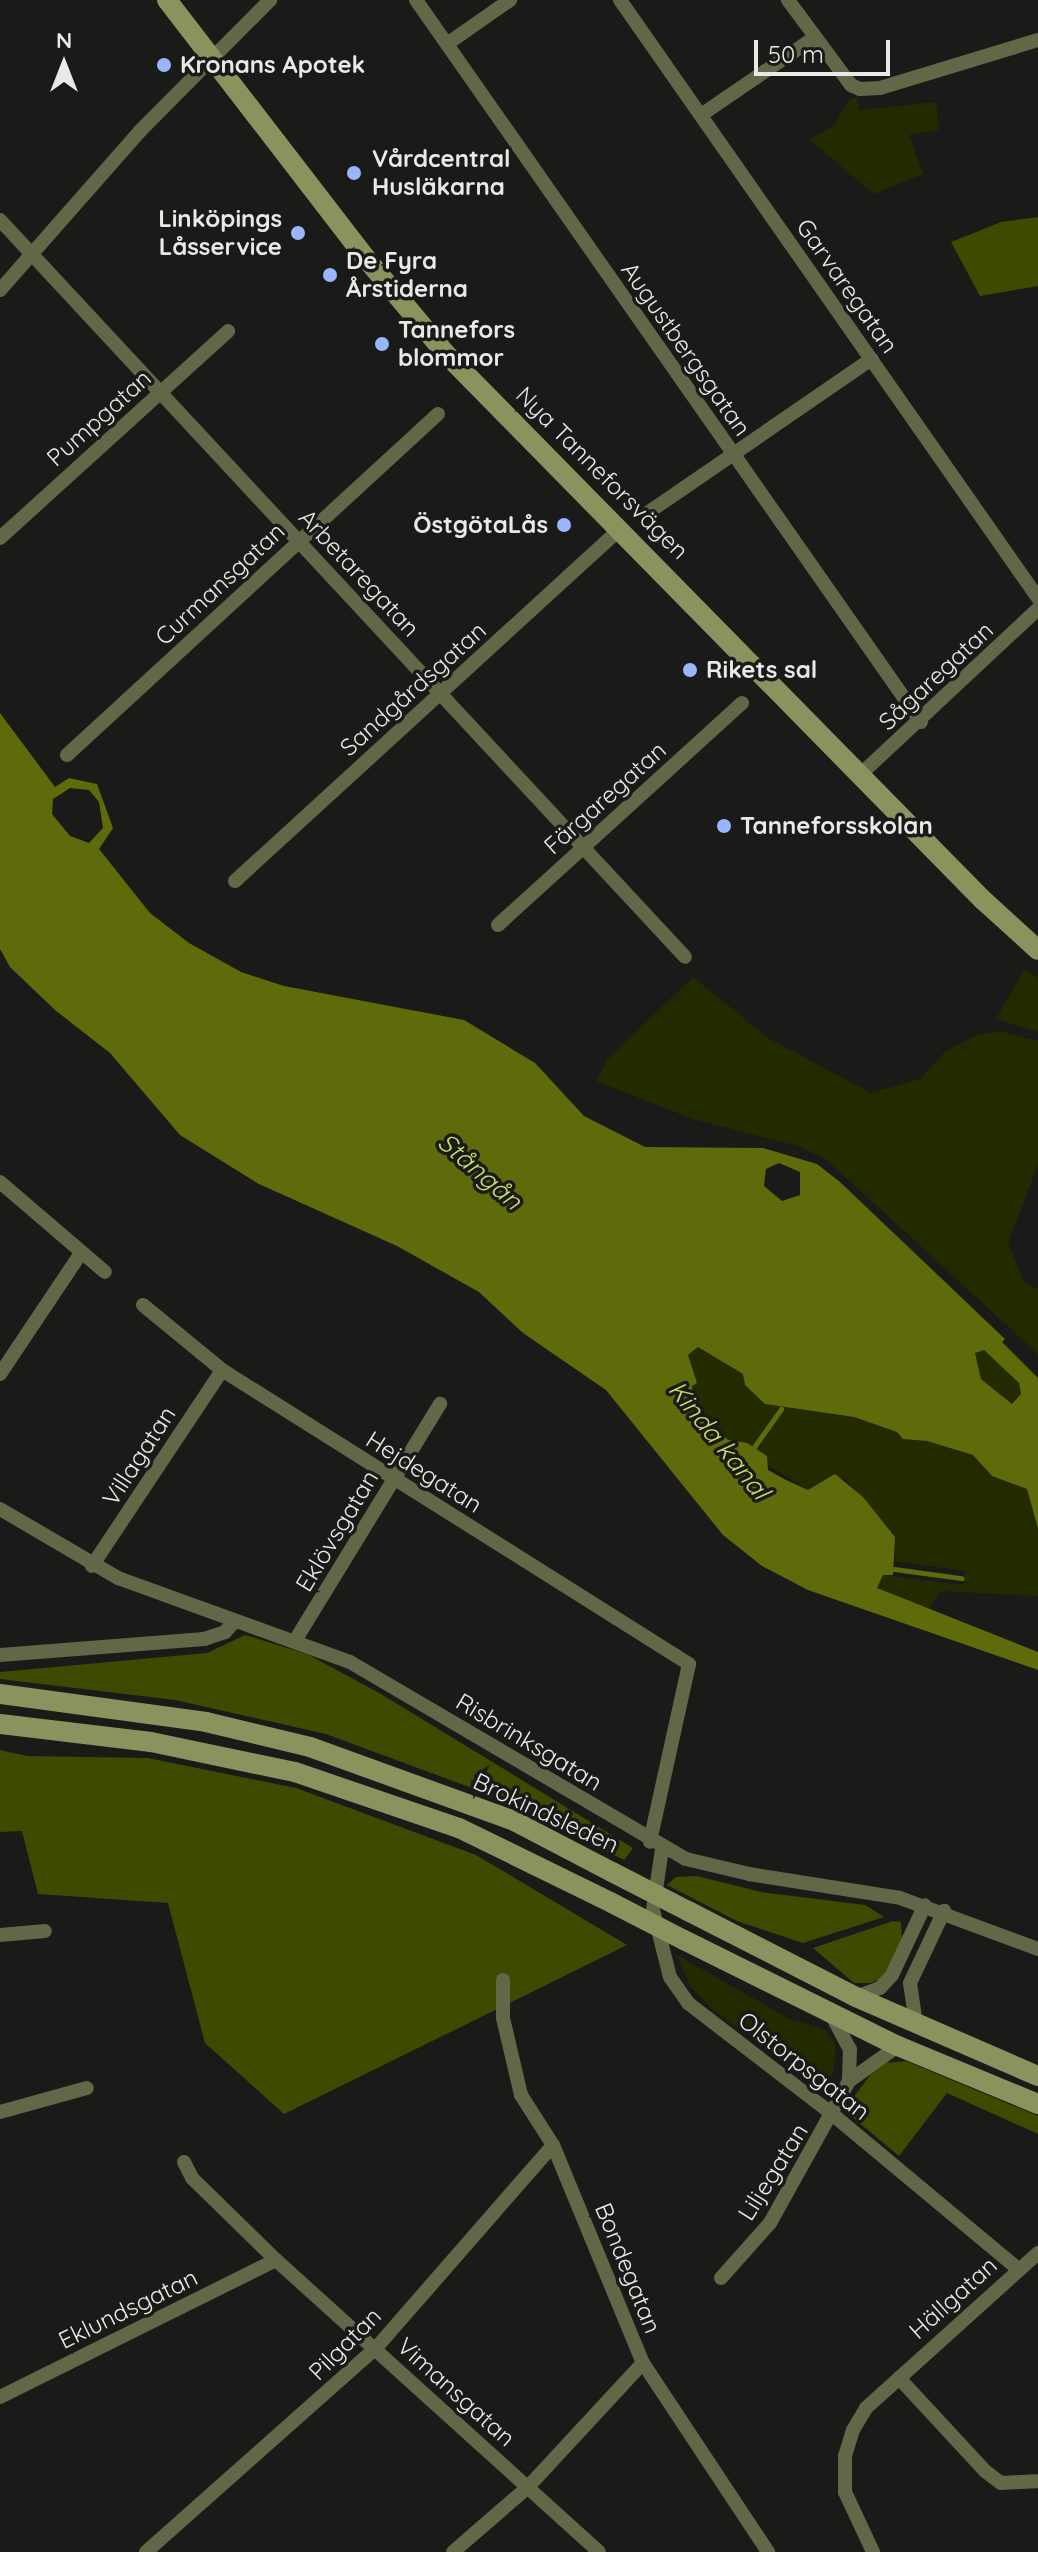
<!DOCTYPE html>
<meta charset="utf-8">
<style>
body{margin:0}
#map{position:relative;width:1038px;height:2552px;overflow:hidden;background:#1a1b18;font-family:Quicksand,sans-serif}
div>[style]{position:absolute}
.green>*{inset:0;background:#242a00}
.forest>*{inset:0;background:#404900}
.water>*{inset:0;background:#5f6a0b}
.stream>*{height:5px;margin:-2.5px;padding:0 2.5px;transform-origin:2.5px;border-radius:2.5px;background:#5f6a0b}
.minor>*{height:14px;margin:-7px;padding:0 7px;transform-origin:7px;border-radius:7px;background:#616747}
.secondary>*{height:20px;margin:-10px;padding:0 10px;transform-origin:10px;border-radius:10px;background:#8a935e}
.secondary-bridge>*{height:20px;margin:-10px;padding:0 10px;transform-origin:10px;border-radius:10px;background:#8a935e}
.dots>*{width:22px;height:22px;translate:-50% -50%;box-sizing:border-box;border:4px solid #1a1b18;border-radius:50%}
span{translate:-50% -50%;white-space:nowrap;text-align:center;line-height:1.15;-webkit-text-stroke:7px #1a1b18;paint-order:stroke}
.poi-label{font-size:24px;color:#e9e9e7;font-weight:700}
.left{translate:0 -50%;text-align:left}
.right{translate:-100% -50%;text-align:right}
.street-label{font-size:24px;color:#e9e9e7}
.water-label{font-size:26px;color:#cbdc6b;font-style:italic}
.north{position:absolute;left:24px;top:24px;width:80px;height:80px;-webkit-text-stroke:6px #1a1b18;paint-order:stroke;rotate:0deg;font-size:22px;font-weight:700;line-height:32px;text-align:center;color:#e9e9e7}
.north::after{content:'';display:block;margin:auto;width:28px;height:36px;background:#e9e9e7;clip-path:polygon(50% 0,100% 100%,50% 72%,0 100%)}
.scale{position:absolute;left:754px;top:40px;width:136px;height:36px;box-sizing:border-box;border:4px solid #e9e9e7;border-top:0;padding-left:10px;font-size:24px;line-height:28px;white-space:nowrap;color:#e9e9e7;-webkit-text-stroke:6px #1a1b18;paint-order:stroke}
</style>
<div id="map">
<div class="green">
<div style="clip-path:polygon(857px 97px,859px 110px,936px 102px,939px 130px,909px 135px,923px 174px,874px 194px,810px 140px,834px 125px,850px 99px)"></div>
<div style="clip-path:polygon(1025px 969px,1038px 978px,1038px 1032px,996px 1019px)"></div>
<div style="clip-path:polygon(693px 977px,768px 1038px,871px 1093px,920px 1079px,946px 1051px,977px 1035px,999px 1031px,1038px 1041px,1038px 1164px,1008px 1243px,1024px 1283px,1038px 1289px,1038px 1354px,827px 1160px,798px 1146px,693px 1119px,596px 1081px,607px 1060px)"></div>
<div style="clip-path:polygon(698px 1347px,743px 1374px,765px 1404px,854px 1417px,897px 1432px,903px 1439px,927px 1441px,973px 1455px,992px 1476px,1027px 1489px,1038px 1529px,1038px 1596px,941px 1591px,928px 1611px,877px 1588px,883px 1575px,963px 1585px,965px 1571px,895px 1561px,895px 1536px,844px 1478px,808px 1490px,728px 1440px,693px 1404px,688px 1355px)"></div>
<div style="clip-path:polygon(984px 1349px,1019px 1383px,1021px 1394px,1012px 1404px,981px 1379px,975px 1353px)"></div>
<div style="clip-path:polygon(677px 1955px,790px 2019px,824px 2029px,836px 2045px,833px 2075px,827px 2081px,813px 2082px,711px 2008px,691px 1987px)"></div>
</div>
<div class="forest">
<div style="clip-path:polygon(1038px 217px,1038px 286px,980px 296px,951px 242px,1001px 222px)"></div>
<div style="clip-path:polygon(245px 1635px,307px 1654px,381px 1694px,633px 1848px,624px 1860px,515px 1804px,326px 1734px,175px 1700px,0 1679px,0 1672px,207px 1653px)"></div>
<div style="clip-path:polygon(0 1750px,27px 1756px,148px 1758px,296px 1788px,476px 1855px,627px 1945px,284px 2114px,205px 2043px,168px 1903px,38px 1894px,22px 1831px,0 1832px)"></div>
<div style="clip-path:polygon(697px 1876px,761px 1892px,865px 1905px,884px 1917px,803px 1943px,737px 1921px,667px 1885px,676px 1877px)"></div>
<div style="clip-path:polygon(893px 1921px,901px 1922px,902px 1946px,882px 1978px,871px 1983px,854px 1983px,813px 1948px)"></div>
<div style="clip-path:polygon(906px 2061px,1038px 2116px,1038px 2134px,947px 2093px,899px 2156px,850px 2115px,850px 2102px,871px 2074px,886px 2063px)"></div>
</div>
<div class="water">
<div style="clip-path:polygon(evenodd,0 713px,55px 787px,69px 778px,97px 784px,113px 828px,99px 849px,150px 913px,189px 943px,241px 972px,284px 986px,464px 1020px,535px 1063px,584px 1116px,645px 1147px,763px 1148px,817px 1164px,840px 1182px,1005px 1339px,1002px 1342px,1038px 1378px,1038px 1529px,1027px 1489px,992px 1476px,973px 1455px,927px 1441px,903px 1439px,897px 1432px,854px 1417px,765px 1404px,745px 1385px,743px 1374px,698px 1347px,688px 1355px,697px 1383px,692px 1386px,693px 1404px,728px 1440px,747px 1443px,767px 1456px,768px 1470px,786px 1480px,808px 1490px,835px 1474px,863px 1497px,895px 1537px,893px 1575px,883px 1575px,877px 1588px,1038px 1652px,1038px 1670px,808px 1590px,762px 1566px,723px 1535px,606px 1390px,523px 1333px,479px 1292px,397px 1246px,259px 1184px,180px 1135px,110px 1053px,55px 1010px,10px 967px,0 949px,0 713px,70px 788px,89px 790px,99px 802px,103px 828px,89px 843px,70px 836px,52px 814px,53px 799px,70px 788px,0 713px,779px 1163px,800px 1172px,800px 1195px,782px 1201px,764px 1186px,766px 1169px,779px 1163px,0 713px,984px 1350px,1019px 1383px,1021px 1394px,1012px 1404px,981px 1379px,975px 1353px,984px 1350px)"></div>
</div>
<div class="stream">
<div style="left:754px;top:1447px;width:47px;rotate:-54.6deg"></div>
<div style="left:894px;top:1569px;width:68px;rotate:7.7deg"></div>
</div>
<div class="minor">
<div style="left:416px;top:0;width:881px;rotate:55.03deg"></div>
<div style="left:620px;top:0;width:730px;rotate:55.05deg"></div>
<div style="left:788px;top:0;width:106px;rotate:53.5deg"></div>
<div style="left:851px;top:85px;width:10px;rotate:24deg"></div>
<div style="left:860px;top:89px;width:20px;rotate:-3deg"></div>
<div style="left:880px;top:88px;width:165px;rotate:-16.9deg"></div>
<div style="left:447px;top:44px;width:77px;rotate:-34.9deg"></div>
<div style="left:701px;top:115px;width:137px;rotate:-34.3deg"></div>
<div style="left:0;top:220px;width:1006px;rotate:47.09deg"></div>
<div style="left:0;top:290px;width:212px;rotate:-48.6deg"></div>
<div style="left:140px;top:131px;width:185px;rotate:-45.2deg"></div>
<div style="left:649px;top:512px;width:270px;rotate:-34.5deg"></div>
<div style="left:0;top:538px;width:308px;rotate:-42.2deg"></div>
<div style="left:67px;top:755px;width:504px;rotate:-42.59deg"></div>
<div style="left:862px;top:773px;width:241px;rotate:-43deg"></div>
<div style="left:235px;top:881px;width:522px;rotate:-42.44deg"></div>
<div style="left:498px;top:925px;width:330px;rotate:-42.3deg"></div>
<div style="left:0;top:1182px;width:138px;rotate:40.6deg"></div>
<div style="left:143px;top:1305px;width:102px;rotate:39.4deg"></div>
<div style="left:222px;top:1370px;width:552px;rotate:32.19deg"></div>
<div style="left:689px;top:1664px;width:182px;rotate:102.4deg"></div>
<div style="left:0;top:1374px;width:146px;rotate:-56.2deg"></div>
<div style="left:0;top:1509px;width:137px;rotate:30.3deg"></div>
<div style="left:118px;top:1578px;width:247px;rotate:19.9deg"></div>
<div style="left:350px;top:1662px;width:389px;rotate:30.4deg"></div>
<div style="left:686px;top:1859px;width:65px;rotate:13.4deg"></div>
<div style="left:749px;top:1874px;width:153px;rotate:9deg"></div>
<div style="left:900px;top:1898px;width:147px;rotate:20.3deg"></div>
<div style="left:92px;top:1566px;width:235px;rotate:-56.4deg"></div>
<div style="left:296px;top:1639px;width:276px;rotate:-58.5deg"></div>
<div style="left:0;top:1655px;width:205px;rotate:-4.5deg"></div>
<div style="left:204px;top:1639px;width:22px;rotate:-18deg"></div>
<div style="left:225px;top:1632px;width:15px;rotate:-48deg"></div>
<div style="left:662px;top:1849px;width:62px;rotate:98.4deg"></div>
<div style="left:653px;top:1910px;width:69px;rotate:75.8deg"></div>
<div style="left:670px;top:1977px;width:32px;rotate:55deg"></div>
<div style="left:688px;top:2003px;width:182px;rotate:37.6deg"></div>
<div style="left:832px;top:2114px;width:242px;rotate:39.8deg"></div>
<div style="left:0;top:1935px;width:45px;rotate:-5.1deg"></div>
<div style="left:503px;top:1980px;width:38px;rotate:90deg"></div>
<div style="left:503px;top:2018px;width:79px;rotate:76.8deg"></div>
<div style="left:521px;top:2095px;width:59px;rotate:57.4deg"></div>
<div style="left:553px;top:2145px;width:236px;rotate:67.6deg"></div>
<div style="left:643px;top:2363px;width:227px;rotate:56.5deg"></div>
<div style="left:856px;top:1997px;width:26px;rotate:-21deg"></div>
<div style="left:880px;top:1988px;width:18px;rotate:-47deg"></div>
<div style="left:892px;top:1975px;width:77px;rotate:-64.8deg"></div>
<div style="left:831px;top:2014px;width:40px;rotate:62deg"></div>
<div style="left:850px;top:2049px;width:32px;rotate:92deg"></div>
<div style="left:916px;top:2024px;width:41px;rotate:-98.3deg"></div>
<div style="left:910px;top:1983px;width:80px;rotate:-64.7deg"></div>
<div style="left:0;top:2112px;width:90px;rotate:-15.4deg"></div>
<div style="left:184px;top:2162px;width:18px;rotate:63deg"></div>
<div style="left:192px;top:2178px;width:117px;rotate:44.3deg"></div>
<div style="left:276px;top:2260px;width:435px;rotate:42.1deg"></div>
<div style="left:721px;top:2278px;width:74px;rotate:-48.3deg"></div>
<div style="left:770px;top:2223px;width:162px;rotate:-60.9deg"></div>
<div style="left:849px;top:2081px;width:60px;rotate:-35.5deg"></div>
<div style="left:899px;top:2378px;width:127px;rotate:47.2deg"></div>
<div style="left:985px;top:2471px;width:20px;rotate:37deg"></div>
<div style="left:1001px;top:2483px;width:35px;rotate:-3deg"></div>
<div style="left:0;top:2397px;width:308px;rotate:-26.4deg"></div>
<div style="left:146px;top:2552px;width:307px;rotate:-41.6deg"></div>
<div style="left:376px;top:2348px;width:269px;rotate:-48.9deg"></div>
<div style="left:453px;top:2552px;width:99px;rotate:-40.9deg"></div>
<div style="left:528px;top:2487px;width:169px;rotate:-47.2deg"></div>
<div style="left:873px;top:2552px;width:66px;rotate:-115deg"></div>
<div style="left:845px;top:2492px;width:36px;rotate:-90deg"></div>
<div style="left:845px;top:2456px;width:27px;rotate:-73deg"></div>
<div style="left:853px;top:2430px;width:26px;rotate:-59deg"></div>
<div style="left:866px;top:2408px;width:232px;rotate:-42deg"></div>
</div>
<div class="secondary">
<div style="left:167px;top:0;width:323px;rotate:52.4deg"></div>
<div style="left:364px;top:256px;width:126px;rotate:50.1deg"></div>
<div style="left:445px;top:353px;width:767px;rotate:45.48deg"></div>
<div style="left:983px;top:900px;width:74px;rotate:42.3deg"></div>
<div style="left:0;top:1694px;width:208px;rotate:7.7deg"></div>
<div style="left:206px;top:1722px;width:107px;rotate:13.5deg"></div>
<div style="left:310px;top:1747px;width:217px;rotate:19.9deg"></div>
<div style="left:514px;top:1821px;width:110px;rotate:27.5deg"></div>
<div style="left:0;top:1724px;width:152px;rotate:6.8deg"></div>
<div style="left:151px;top:1742px;width:147px;rotate:11.8deg"></div>
<div style="left:295px;top:1772px;width:173px;rotate:18.9deg"></div>
<div style="left:459px;top:1828px;width:170px;rotate:26.1deg"></div>
<div style="left:688px;top:1911px;width:189px;rotate:27.1deg"></div>
<div style="left:856px;top:1997px;width:198px;rotate:23.5deg"></div>
<div style="left:684px;top:1940px;width:239px;rotate:26.4deg"></div>
<div style="left:898px;top:2046px;width:152px;rotate:22.5deg"></div>
</div>
<div class="secondary-bridge">
<div style="left:612px;top:1872px;width:85px;rotate:27.2deg"></div>
<div style="left:612px;top:1903px;width:81px;rotate:27.2deg"></div>
</div>
<div class="dots">
<div style="left:164px;top:65px;background:#98b5fd"></div>
<div style="left:354px;top:173px;background:#98b5fd"></div>
<div style="left:298px;top:233px;background:#98b5fd"></div>
<div style="left:330px;top:275px;background:#98b5fd"></div>
<div style="left:382px;top:344px;background:#98b5fd"></div>
<div style="left:564px;top:525px;background:#98b5fd"></div>
<div style="left:690px;top:670px;background:#98b5fd"></div>
<div style="left:724px;top:826px;background:#98b5fd"></div>
</div>
<div class="poi-label">
<span class="left" style="left:180px;top:65px">Kronans Apotek</span>
<span class="left" style="left:372px;top:173px">Vårdcentral<br>Husläkarna</span>
<span class="right" style="left:282px;top:233px">Linköpings<br>Låsservice</span>
<span class="left" style="left:346px;top:275px">De Fyra<br>Årstiderna</span>
<span class="left" style="left:398px;top:344px">Tannefors<br>blommor</span>
<span class="right" style="left:548px;top:525px">ÖstgötaLås</span>
<span class="left" style="left:706px;top:670px">Rikets sal</span>
<span class="left" style="left:740px;top:826px">Tanneforsskolan</span>
</div>
<div class="street-label">
<span style="left:847px;top:286px;rotate:55deg">Garvaregatan</span>
<span style="left:686px;top:349px;rotate:55deg">Augustbergsgatan</span>
<span style="left:99px;top:418px;rotate:-42deg">Pumpgatan</span>
<span style="left:602px;top:473px;rotate:45deg">Nya Tanneforsvägen</span>
<span style="left:359px;top:573px;rotate:47deg">Arbetaregatan</span>
<span style="left:220px;top:584px;rotate:-43deg">Curmansgatan</span>
<span style="left:936px;top:676px;rotate:-43deg">Sågaregatan</span>
<span style="left:413px;top:689px;rotate:-42deg">Sandgårdsgatan</span>
<span style="left:605px;top:798px;rotate:-42deg">Färgaregatan</span>
<span style="left:139px;top:1456px;rotate:-57deg">Villagatan</span>
<span style="left:424px;top:1472px;rotate:32deg">Hejdegatan</span>
<span style="left:337px;top:1531px;rotate:-59deg">Eklövsgatan</span>
<span style="left:529px;top:1742px;rotate:31deg">Risbrinksgatan</span>
<span style="left:546px;top:1813px;rotate:25deg">Brokindsleden</span>
<span style="left:804px;top:2066px;rotate:38deg">Olstorpsgatan</span>
<span style="left:773px;top:2172px;rotate:-58deg">Liljegatan</span>
<span style="left:628px;top:2268px;rotate:68deg">Bondegatan</span>
<span style="left:953px;top:2298px;rotate:-42deg">Hällgatan</span>
<span style="left:128px;top:2309px;rotate:-26deg">Eklundsgatan</span>
<span style="left:345px;top:2344px;rotate:-45deg">Pilgatan</span>
<span style="left:456px;top:2392px;rotate:42deg">Vimansgatan</span>
</div>
<div class="water-label">
<span style="left:480px;top:1171px;rotate:41deg">Stångån</span>
<span style="left:719px;top:1440px;rotate:51deg">Kinda kanal</span>
</div>
<div class="north">N</div>
<div class="scale">50 m</div>
</div>
